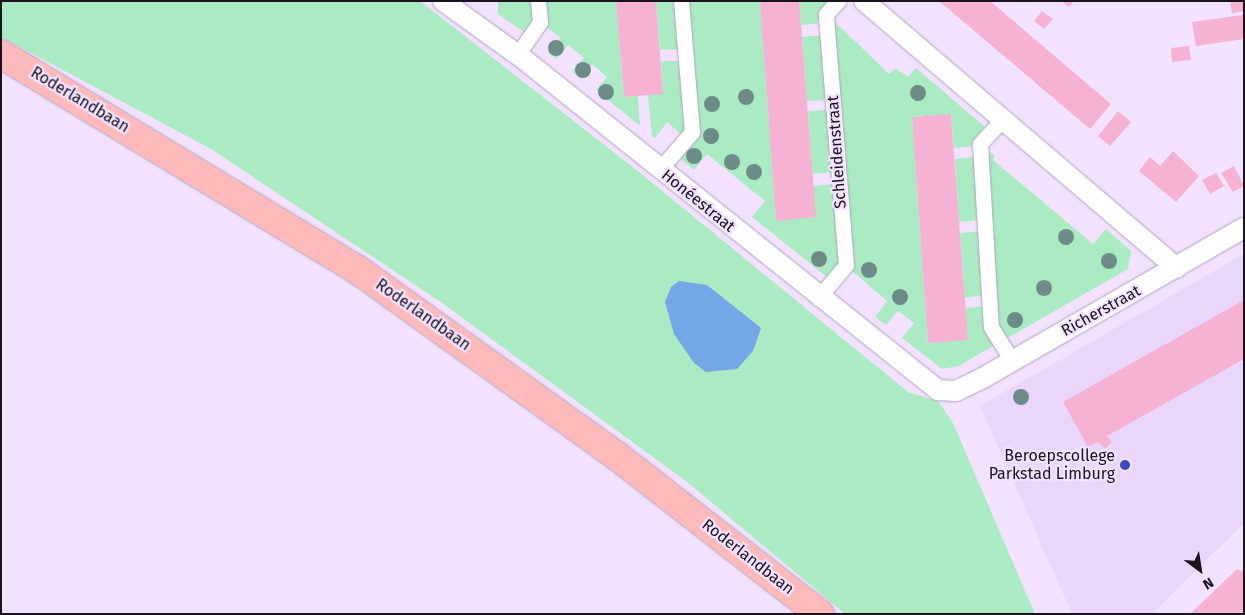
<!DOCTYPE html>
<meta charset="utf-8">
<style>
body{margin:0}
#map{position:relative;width:1245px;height:615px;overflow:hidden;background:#f2e2ff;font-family:"Fira Sans",sans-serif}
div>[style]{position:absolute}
.built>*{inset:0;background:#e9d6fa}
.green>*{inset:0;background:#abebc3}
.water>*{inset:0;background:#74a6e8}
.building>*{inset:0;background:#f6b2d2}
.roads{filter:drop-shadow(0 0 1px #b1a3be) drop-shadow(0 0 1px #b1a3be)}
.pedestrian>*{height:15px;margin:-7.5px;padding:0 7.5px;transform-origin:7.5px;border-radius:7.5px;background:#fff}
.minor>*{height:20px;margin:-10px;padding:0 10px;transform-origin:10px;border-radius:10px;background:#fff}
.primary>*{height:28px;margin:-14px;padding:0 14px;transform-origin:14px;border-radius:14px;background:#febaba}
.trees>*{width:16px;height:16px;margin:-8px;border-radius:50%;background:#6d8c88}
.dots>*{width:14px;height:14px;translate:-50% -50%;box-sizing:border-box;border:2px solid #f2e2ff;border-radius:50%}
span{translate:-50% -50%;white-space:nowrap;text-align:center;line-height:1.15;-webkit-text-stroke:4.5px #f2e2ff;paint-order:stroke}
.street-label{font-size:16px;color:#18131c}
.poi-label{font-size:16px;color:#18131c}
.right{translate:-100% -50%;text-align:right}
.frame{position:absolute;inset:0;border:2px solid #18131c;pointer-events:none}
.north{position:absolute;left:1175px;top:545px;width:50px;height:50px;-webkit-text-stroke:4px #f2e2ff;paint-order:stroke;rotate:149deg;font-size:14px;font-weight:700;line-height:20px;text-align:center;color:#18131c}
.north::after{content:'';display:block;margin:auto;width:18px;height:22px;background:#18131c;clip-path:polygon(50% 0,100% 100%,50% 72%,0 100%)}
</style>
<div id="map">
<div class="built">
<div style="clip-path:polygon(1244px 254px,1244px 523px,1152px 614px,1072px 614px,980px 406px)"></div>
</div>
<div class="green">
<div style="clip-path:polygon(1px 1px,420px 1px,639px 172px,908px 392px,938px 401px,953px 423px,1035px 614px,845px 614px,686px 481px,442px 303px,211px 149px,1px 37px)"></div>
<div style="clip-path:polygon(498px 1px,533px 1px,534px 20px,525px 33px,498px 14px)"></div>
<div style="clip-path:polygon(542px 1px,616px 1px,624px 97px,638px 96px,640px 126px,596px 90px,607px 77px,592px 64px,580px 78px,572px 71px,584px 58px,568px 45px,557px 59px,548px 53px,561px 38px,544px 25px)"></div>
<div style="clip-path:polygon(656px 1px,676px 1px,680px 49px,660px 50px)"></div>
<div style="clip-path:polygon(686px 1px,760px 1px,776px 220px,815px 217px,813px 186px,833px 184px,839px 264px,828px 278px,752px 217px,765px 201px,707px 154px,694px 170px,678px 157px,697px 134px)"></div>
<div style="clip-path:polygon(799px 1px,833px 1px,822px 23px,801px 25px)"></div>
<div style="clip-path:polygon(831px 18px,889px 74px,895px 68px,908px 77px,916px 68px,986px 128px,975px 146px,954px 148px,951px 114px,912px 117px,928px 343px,963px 340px,966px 308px,985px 306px,996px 344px,959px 366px,942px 369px,902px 338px,914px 323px,898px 311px,886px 325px,875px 317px,887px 301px,850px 269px)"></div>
<div style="clip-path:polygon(823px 35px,827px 100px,807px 101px,802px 37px)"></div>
<div style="clip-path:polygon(661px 61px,681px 61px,687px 131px,683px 136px,667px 122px,655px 138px,652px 136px,648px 95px,663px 93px)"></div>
<div style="clip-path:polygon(828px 110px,833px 172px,812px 174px,808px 111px)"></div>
<div style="clip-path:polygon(984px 147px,995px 156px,993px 160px,1093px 244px,1106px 229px,1131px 251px,1128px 269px,1004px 340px,997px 327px)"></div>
<div style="clip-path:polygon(975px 157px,979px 220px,959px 222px,955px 159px)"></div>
<div style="clip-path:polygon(980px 231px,984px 295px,965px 298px,960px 233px)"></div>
</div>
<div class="water">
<div style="clip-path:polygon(679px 281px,707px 285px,761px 328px,753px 351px,737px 369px,706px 372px,694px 363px,674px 334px,665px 302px,671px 287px)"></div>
</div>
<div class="building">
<div style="clip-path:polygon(616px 1px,656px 1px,663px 94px,624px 97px)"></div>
<div style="clip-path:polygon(760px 1px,799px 1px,816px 217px,776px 221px)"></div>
<div style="clip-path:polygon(939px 1px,990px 1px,1111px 104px,1090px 129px)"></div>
<div style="clip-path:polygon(1061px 1px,1074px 1px,1069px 7px)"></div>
<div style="clip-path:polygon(1230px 1px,1244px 1px,1244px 11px,1232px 13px)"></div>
<div style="clip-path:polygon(1042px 11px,1053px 19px,1044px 29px,1034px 21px)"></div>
<div style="clip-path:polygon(1243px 15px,1244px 39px,1196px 46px,1192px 22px)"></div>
<div style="clip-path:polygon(1189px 46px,1191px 60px,1172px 62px,1171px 48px)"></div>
<div style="clip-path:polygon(1118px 111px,1131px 122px,1110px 146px,1098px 136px)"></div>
<div style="clip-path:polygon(951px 114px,968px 340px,928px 343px,912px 117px)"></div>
<div style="clip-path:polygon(1173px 151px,1199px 176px,1176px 202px,1139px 171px,1150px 157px,1160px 166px)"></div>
<div style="clip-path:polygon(1234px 166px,1244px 186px,1233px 192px,1221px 173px)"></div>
<div style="clip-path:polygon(1216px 173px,1224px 186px,1210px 194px,1202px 180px)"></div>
<div style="clip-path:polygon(1244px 300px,1244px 359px,1107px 436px,1112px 442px,1105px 449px,1098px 442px,1088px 447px,1063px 402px)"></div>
<div style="clip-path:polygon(1237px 569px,1244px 572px,1244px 614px,1190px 614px)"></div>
</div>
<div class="roads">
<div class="pedestrian">
<div style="left:517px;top:55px;width:40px;rotate:-55.1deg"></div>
<div style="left:540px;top:22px;width:21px;rotate:-95deg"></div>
<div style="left:1002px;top:120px;width:33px;rotate:133deg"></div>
<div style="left:980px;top:144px;width:183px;rotate:86.6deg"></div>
<div style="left:991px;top:327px;width:40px;rotate:58deg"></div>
<div style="left:659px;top:170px;width:50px;rotate:-49deg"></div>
<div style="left:692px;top:132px;width:131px;rotate:-94.8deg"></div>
<div style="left:818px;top:298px;width:43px;rotate:-49.7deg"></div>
<div style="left:846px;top:265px;width:252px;rotate:-94.6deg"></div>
<div style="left:826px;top:14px;width:18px;rotate:-47deg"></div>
</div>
<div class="minor">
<div style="left:443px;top:1px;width:96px;rotate:35.7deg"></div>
<div style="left:521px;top:57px;width:534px;rotate:38.61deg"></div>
<div style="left:938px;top:390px;width:18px;rotate:3deg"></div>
<div style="left:956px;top:391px;width:28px;rotate:-26deg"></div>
<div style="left:981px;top:379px;width:303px;rotate:-29.9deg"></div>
<div style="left:864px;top:1px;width:411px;rotate:40.5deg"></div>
</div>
<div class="primary">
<div style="left:1px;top:54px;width:417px;rotate:31.2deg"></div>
<div style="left:358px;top:270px;width:319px;rotate:35.7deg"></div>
<div style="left:617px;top:456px;width:257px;rotate:37.9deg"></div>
</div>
</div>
<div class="trees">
<div style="left:556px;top:48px"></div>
<div style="left:583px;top:70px"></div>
<div style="left:606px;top:92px"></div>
<div style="left:918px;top:93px"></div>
<div style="left:746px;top:97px"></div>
<div style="left:712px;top:104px"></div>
<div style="left:711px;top:136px"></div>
<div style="left:694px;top:156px"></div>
<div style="left:732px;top:162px"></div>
<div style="left:754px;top:172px"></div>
<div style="left:1066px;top:237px"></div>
<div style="left:819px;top:259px"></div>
<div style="left:1109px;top:261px"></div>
<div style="left:869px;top:270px"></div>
<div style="left:1044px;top:288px"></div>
<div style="left:900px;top:297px"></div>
<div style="left:1015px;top:320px"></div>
<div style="left:1021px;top:397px"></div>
</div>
<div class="dots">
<div style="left:1125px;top:465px;background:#3b49bd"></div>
</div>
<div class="street-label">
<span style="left:80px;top:100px;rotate:31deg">Roderlandbaan</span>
<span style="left:837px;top:152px;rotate:-94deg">Schleidenstraat</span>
<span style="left:698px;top:201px;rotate:39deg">Honéestraat</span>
<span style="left:1101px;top:311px;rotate:-29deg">Richerstraat</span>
<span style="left:423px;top:315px;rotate:35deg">Roderlandbaan</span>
<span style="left:748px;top:557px;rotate:38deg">Roderlandbaan</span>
</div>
<div class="poi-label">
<span class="right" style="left:1115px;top:465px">Beroepscollege<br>Parkstad Limburg</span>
</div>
<div class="frame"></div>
<div class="north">N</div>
</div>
